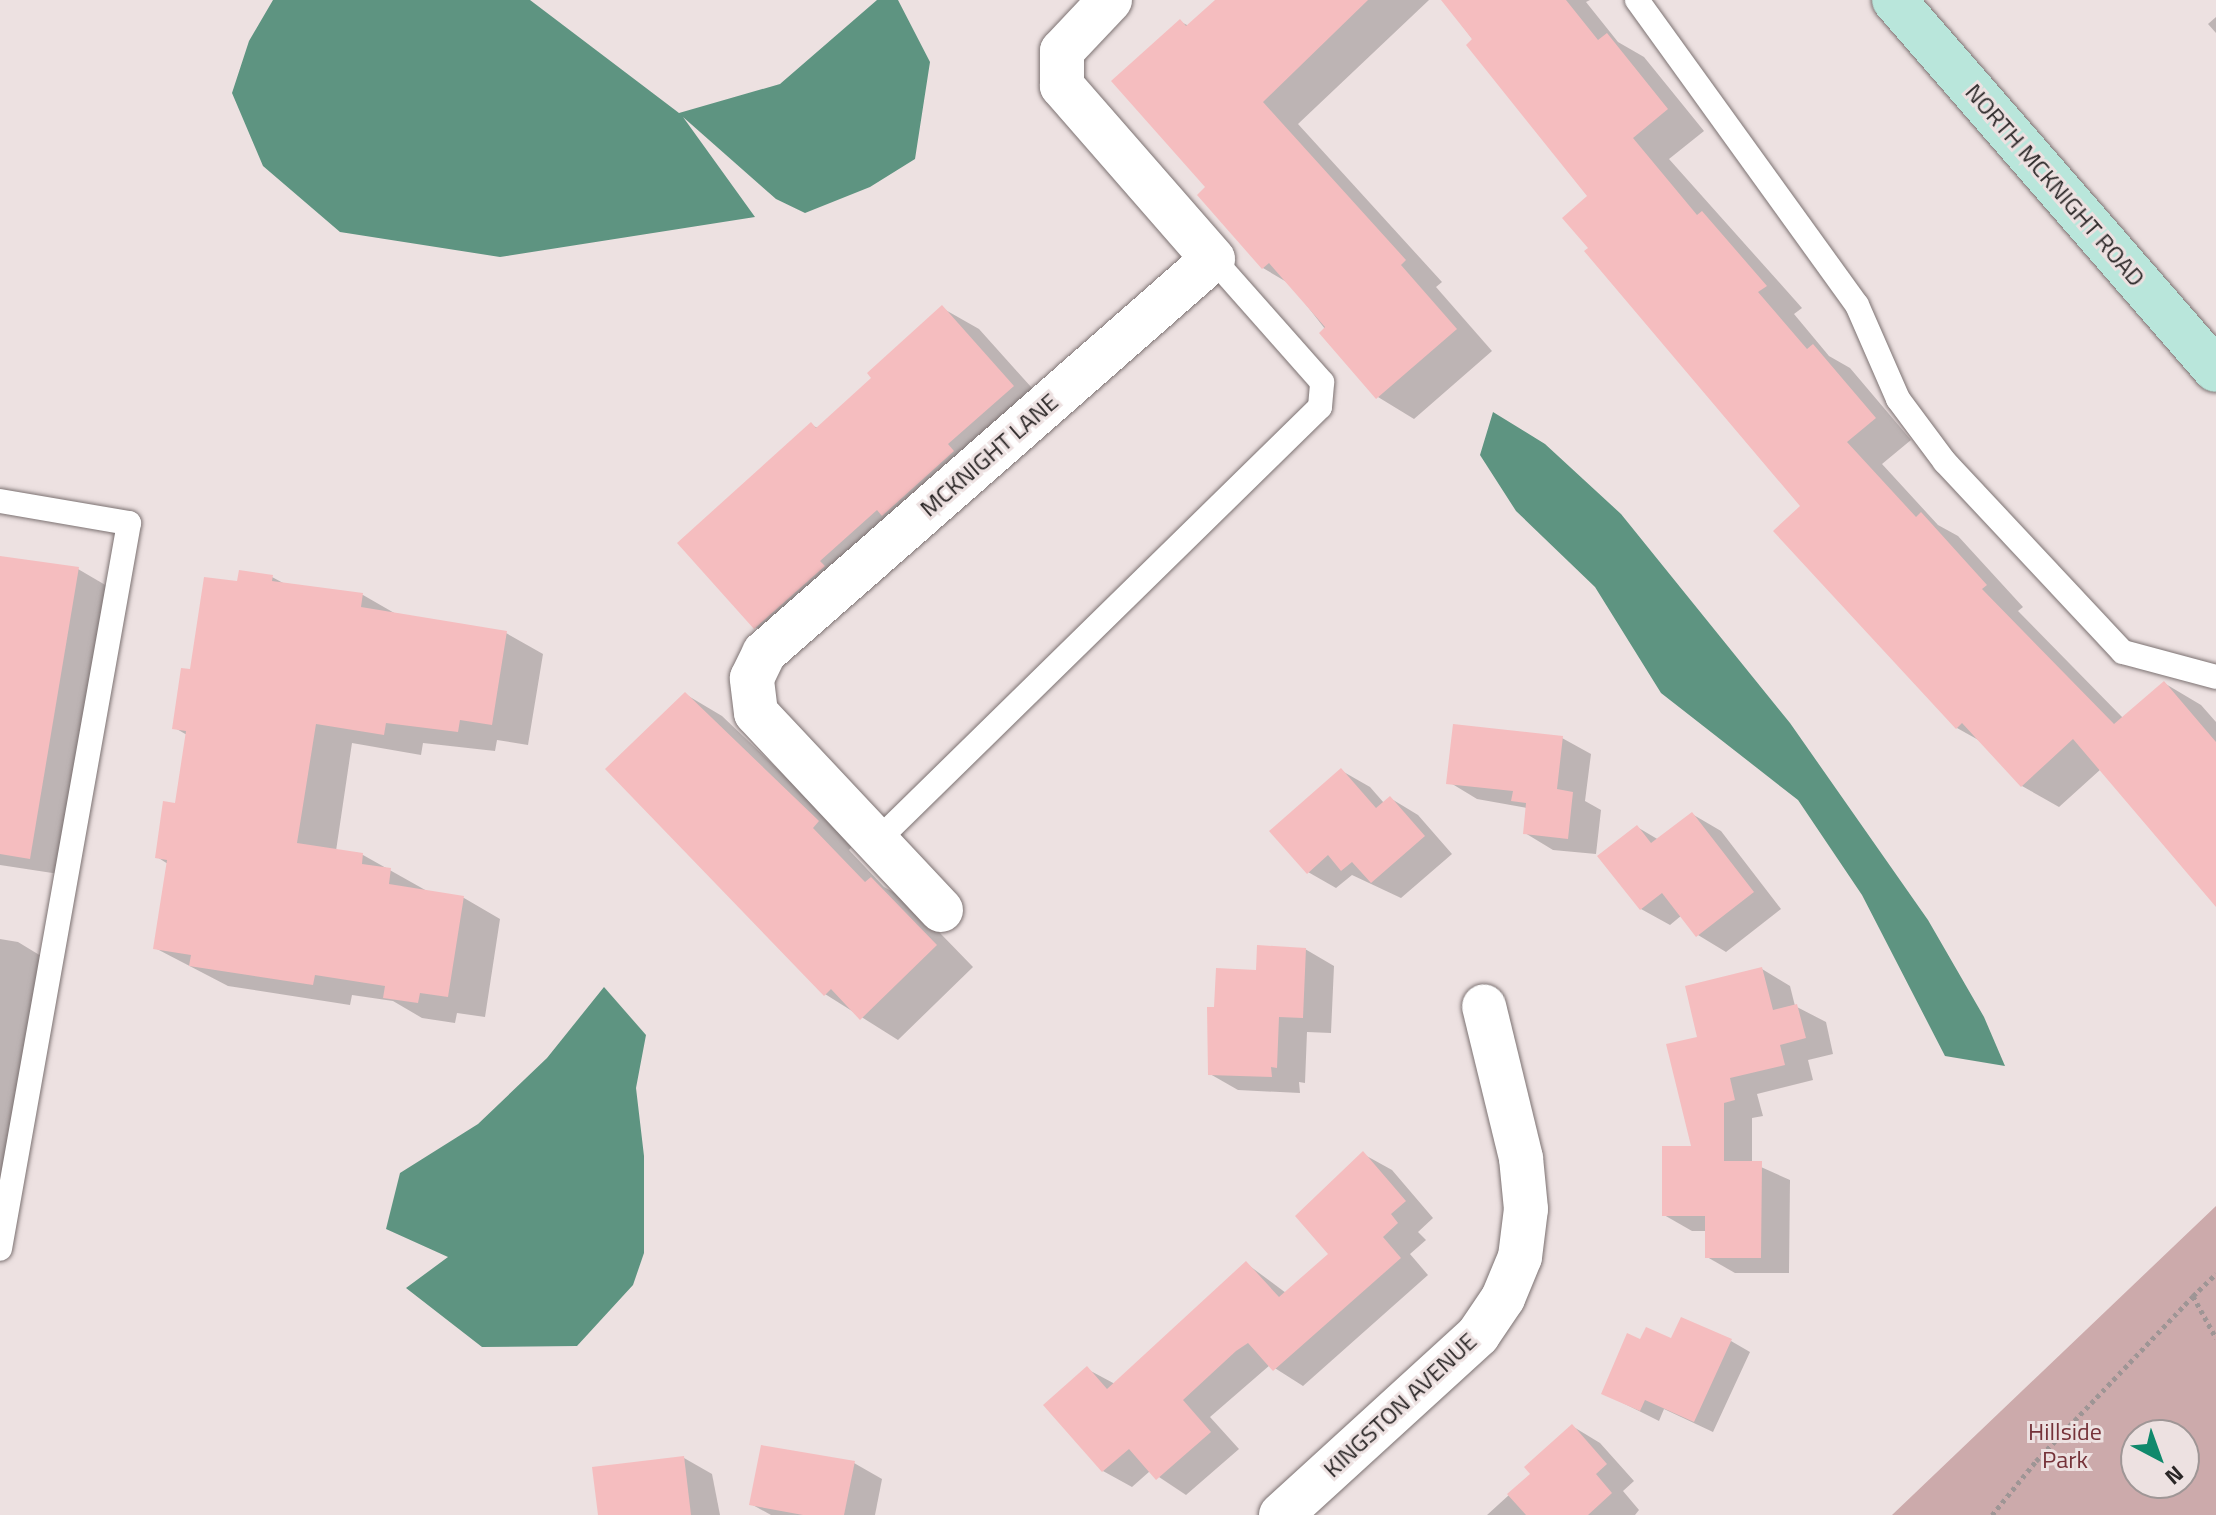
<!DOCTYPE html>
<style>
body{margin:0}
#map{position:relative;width:2216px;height:1515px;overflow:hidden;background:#ede1e1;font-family:"Titillium Web",sans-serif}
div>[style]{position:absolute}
.green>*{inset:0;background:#ccaaab}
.water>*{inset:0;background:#5e9481}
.shadow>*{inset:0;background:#0003}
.building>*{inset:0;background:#f5bdbf}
.path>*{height:5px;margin-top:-2.5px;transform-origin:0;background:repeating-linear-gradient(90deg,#9e9595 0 4px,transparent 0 8px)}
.roads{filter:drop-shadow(0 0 2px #7c7272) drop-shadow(0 0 2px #7c7272)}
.lane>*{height:24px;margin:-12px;padding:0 12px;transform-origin:12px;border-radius:12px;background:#fff}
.street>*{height:44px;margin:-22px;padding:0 22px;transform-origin:22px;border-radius:22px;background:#fff}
.secondary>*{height:44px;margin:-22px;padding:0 22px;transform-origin:22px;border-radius:22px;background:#b9e6db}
span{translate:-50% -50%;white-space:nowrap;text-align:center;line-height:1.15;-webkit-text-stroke:6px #ede1e1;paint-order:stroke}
.street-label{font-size:24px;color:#2a2626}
.park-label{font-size:24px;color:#753239}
.north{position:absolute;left:2120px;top:1419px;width:80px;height:80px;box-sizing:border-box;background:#ede1e1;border:2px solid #9f9696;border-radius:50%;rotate:139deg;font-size:22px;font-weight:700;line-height:32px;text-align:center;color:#2a2626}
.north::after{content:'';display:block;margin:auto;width:28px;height:36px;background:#10896c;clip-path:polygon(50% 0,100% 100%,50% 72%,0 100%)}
</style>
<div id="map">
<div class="green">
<div style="clip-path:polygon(evenodd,2216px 1206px,2216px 1515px,1892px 1515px,2216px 1206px,2136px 1435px,2184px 1435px,2184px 1483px,2136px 1483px,2136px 1435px)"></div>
</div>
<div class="water">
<div style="clip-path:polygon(273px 0,530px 0,679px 113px,780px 84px,877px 0,898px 0,930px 62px,915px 159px,870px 187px,805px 213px,776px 199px,683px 117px,755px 217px,500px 257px,340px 232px,263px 166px,232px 93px,249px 41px)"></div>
<div style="clip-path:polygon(1493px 412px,1545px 444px,1621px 514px,1790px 723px,1928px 920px,1984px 1017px,2005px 1066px,1945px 1056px,1862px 895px,1798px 800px,1661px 693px,1595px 587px,1516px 511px,1480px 455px)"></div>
<div style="clip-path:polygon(604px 987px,646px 1035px,636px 1088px,644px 1156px,644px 1253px,633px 1285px,577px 1346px,482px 1347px,406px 1288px,448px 1257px,386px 1229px,400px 1173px,478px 1124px,547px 1058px)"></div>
</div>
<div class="shadow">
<div style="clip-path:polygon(1218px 0,1429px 0,1298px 124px,1442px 282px,1436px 287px,1492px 351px,1414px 419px,1378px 397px,1290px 284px,1263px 268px,1208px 188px,1181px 22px,1189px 26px)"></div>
<div style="clip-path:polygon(1443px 0,1590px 0,1586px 2px,1618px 42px,1644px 57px,1704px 131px,1669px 159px,1802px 308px,1794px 314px,1829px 356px,1850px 368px,1911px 440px,1882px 464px,1938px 525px,1958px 536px,2023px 607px,2018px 611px,2123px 718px,2164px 683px,2201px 705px,2216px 722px,2216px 904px,2101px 769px,2059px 807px,2022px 786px,1982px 742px,1957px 728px,1802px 507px,1591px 249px,1590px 196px)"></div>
<div style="clip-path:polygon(2216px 17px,2216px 33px,2208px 24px)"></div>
<div style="clip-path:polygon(942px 308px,979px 329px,1050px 408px,792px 649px,755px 627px,811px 425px,818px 428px,874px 378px)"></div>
<div style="clip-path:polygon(0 558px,78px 569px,107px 586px,59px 874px,0 865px)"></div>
<div style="clip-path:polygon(272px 577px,285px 584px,363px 595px,396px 614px,506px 633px,543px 654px,528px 745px,497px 740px,495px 751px,423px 743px,421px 755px,352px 743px,336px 851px,363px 855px,427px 891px,464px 898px,500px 919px,485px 1017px,457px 1013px,455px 1023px,422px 1018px,393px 1001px,352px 995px,350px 1005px,228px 986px,155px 948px,168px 864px,157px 857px,177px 805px,187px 735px,175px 728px,192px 672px,238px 584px)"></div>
<div style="clip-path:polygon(685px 694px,722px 716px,855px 843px,849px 850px,884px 887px,908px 900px,973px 967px,898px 1040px,825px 994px)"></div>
<div style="clip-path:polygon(1562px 738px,1591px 754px,1585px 801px,1601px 810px,1596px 854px,1553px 850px,1525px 833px,1527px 808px,1477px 799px,1449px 782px)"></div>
<div style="clip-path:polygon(1342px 771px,1370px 787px,1384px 803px,1390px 798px,1418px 815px,1452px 854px,1401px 898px,1352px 875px,1336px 888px,1308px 872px)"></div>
<div style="clip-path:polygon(1692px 814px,1721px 831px,1781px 909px,1726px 952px,1698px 935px,1682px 915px,1670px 925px,1641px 909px,1637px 827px,1659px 840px)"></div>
<div style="clip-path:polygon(0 939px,18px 942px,46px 959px,0 1233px)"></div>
<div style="clip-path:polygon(1305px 949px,1334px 966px,1331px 1033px,1307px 1032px,1305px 1083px,1299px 1082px,1300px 1093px,1238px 1090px,1210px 1074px,1216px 1009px,1258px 972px)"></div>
<div style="clip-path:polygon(1762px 969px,1790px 986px,1795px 1006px,1826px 1022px,1833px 1054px,1808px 1060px,1813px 1080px,1757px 1094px,1763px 1116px,1752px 1118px,1752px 1163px,1790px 1180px,1789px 1273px,1735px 1273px,1707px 1257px,1707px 1231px,1692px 1231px,1664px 1215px,1693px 1148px,1699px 1038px)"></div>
<div style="clip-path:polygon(1363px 1154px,1392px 1170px,1433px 1218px,1418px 1232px,1426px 1240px,1410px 1254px,1428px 1275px,1303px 1386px,1270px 1365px,1210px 1417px,1239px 1449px,1186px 1495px,1150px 1471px,1132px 1487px,1103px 1471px,1087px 1369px,1115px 1384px,1247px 1264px,1286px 1293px,1331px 1254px)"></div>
<div style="clip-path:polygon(1731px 1341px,1750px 1352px,1713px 1432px,1664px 1409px,1659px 1421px,1603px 1393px,1641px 1342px)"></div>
<div style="clip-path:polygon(1572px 1426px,1600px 1443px,1634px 1481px,1623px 1491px,1639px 1510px,1635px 1515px,1487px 1515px,1532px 1474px)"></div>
<div style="clip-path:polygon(684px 1458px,712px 1474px,720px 1515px,600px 1515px)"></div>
<div style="clip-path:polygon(854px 1463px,882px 1479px,875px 1515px,771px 1515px,751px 1504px)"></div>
</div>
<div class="building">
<div style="clip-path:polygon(1215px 0,1368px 0,1263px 102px,1406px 260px,1401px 265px,1457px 329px,1376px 399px,1319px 333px,1325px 327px,1269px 263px,1262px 269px,1197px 195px,1205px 187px,1111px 81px,1180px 19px,1186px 26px)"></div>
<div style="clip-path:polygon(1441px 0,1566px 0,1598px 40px,1607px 33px,1668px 109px,1633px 138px,1697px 215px,1702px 211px,1767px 286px,1758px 292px,1807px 349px,1813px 344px,1876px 418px,1847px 442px,1916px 517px,1921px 512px,1987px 585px,1982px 589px,2114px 724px,2164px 681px,2216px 742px,2216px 907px,2073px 739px,2021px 787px,1962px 723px,1956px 729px,1773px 531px,1800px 506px,1584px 251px,1588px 248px,1562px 218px,1587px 196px,1466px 45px,1472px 39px)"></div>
<div style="clip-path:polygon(942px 305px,1014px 386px,948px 444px,954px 451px,882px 516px,877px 510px,820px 561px,825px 566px,754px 629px,677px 543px,811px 422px,816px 428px,871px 378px,867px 373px)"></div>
<div style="clip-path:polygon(0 556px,79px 567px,30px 859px,0 854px)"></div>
<div style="clip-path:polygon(239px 570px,273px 575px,272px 581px,363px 593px,361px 607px,507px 631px,492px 725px,460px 720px,458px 732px,386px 723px,384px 735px,316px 724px,297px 843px,363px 853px,362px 864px,391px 868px,389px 884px,464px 896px,448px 997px,420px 993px,418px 1003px,383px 998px,385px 986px,315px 975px,313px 985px,189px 966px,191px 955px,153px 949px,167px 860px,155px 858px,163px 801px,175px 803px,186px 731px,172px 729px,181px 668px,190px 669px,204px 577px,237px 581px)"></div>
<div style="clip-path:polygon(685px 692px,819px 821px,813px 828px,865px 882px,871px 877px,937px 945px,860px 1020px,831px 989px,824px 996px,605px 769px)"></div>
<div style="clip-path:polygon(1453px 724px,1563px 736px,1557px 789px,1573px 792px,1568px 839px,1523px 834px,1526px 803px,1511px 801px,1513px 791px,1446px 784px)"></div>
<div style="clip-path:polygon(1341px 768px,1376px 808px,1390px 796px,1425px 836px,1371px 883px,1352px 862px,1341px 871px,1328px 855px,1307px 874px,1269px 831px)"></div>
<div style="clip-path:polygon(1692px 812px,1754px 892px,1696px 937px,1662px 893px,1640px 910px,1597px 856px,1637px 825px,1651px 843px)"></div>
<div style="clip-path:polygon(1257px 945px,1306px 948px,1303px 1018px,1279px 1017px,1277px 1068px,1271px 1067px,1272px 1077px,1208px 1075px,1207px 1007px,1214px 1007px,1216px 968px,1256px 970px)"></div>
<div style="clip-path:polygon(1762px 967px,1773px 1010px,1797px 1004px,1806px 1038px,1780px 1045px,1785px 1065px,1730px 1078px,1735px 1100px,1724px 1103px,1724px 1161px,1762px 1161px,1761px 1258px,1705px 1258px,1705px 1216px,1662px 1216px,1662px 1146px,1691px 1146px,1666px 1044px,1697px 1037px,1685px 986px)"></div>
<div style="clip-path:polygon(1363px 1151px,1406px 1201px,1391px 1214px,1398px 1223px,1383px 1237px,1401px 1258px,1273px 1371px,1248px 1343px,1236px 1351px,1183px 1400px,1211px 1432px,1156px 1480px,1129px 1449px,1102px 1472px,1043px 1405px,1087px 1366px,1107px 1389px,1246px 1261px,1279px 1297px,1328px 1254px,1295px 1216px)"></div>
<div style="clip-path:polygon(1681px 1317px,1732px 1339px,1694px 1422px,1645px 1400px,1640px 1411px,1601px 1394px,1627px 1333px,1640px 1339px,1646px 1327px,1671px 1338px)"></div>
<div style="clip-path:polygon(1572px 1424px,1607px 1464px,1596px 1474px,1612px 1493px,1588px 1515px,1526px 1515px,1507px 1494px,1530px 1474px,1524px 1467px)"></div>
<div style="clip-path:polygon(761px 1445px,855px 1461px,844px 1515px,803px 1515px,749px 1505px)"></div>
<div style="clip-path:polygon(684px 1456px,691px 1515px,598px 1515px,592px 1467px)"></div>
</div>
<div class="path">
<div style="left:2193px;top:1296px;width:32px;rotate:-44deg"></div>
<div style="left:1992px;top:1515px;width:70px;rotate:-50.8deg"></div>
<div style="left:2036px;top:1461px;width:228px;rotate:-46.4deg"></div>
<div style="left:2193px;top:1296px;width:48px;rotate:61.3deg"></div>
</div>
<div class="roads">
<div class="lane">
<div style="left:1637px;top:0;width:376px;rotate:54.2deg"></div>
<div style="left:1857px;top:305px;width:103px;rotate:66.4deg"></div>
<div style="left:1898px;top:399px;width:79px;rotate:53.3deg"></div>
<div style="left:1945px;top:462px;width:260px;rotate:46.9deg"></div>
<div style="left:2123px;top:652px;width:96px;rotate:15deg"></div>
<div style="left:0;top:501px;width:131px;rotate:9.7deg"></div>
<div style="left:129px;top:523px;width:737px;rotate:100.08deg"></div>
<div style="left:877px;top:841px;width:620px;rotate:-44.41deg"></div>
<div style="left:1320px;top:407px;width:25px;rotate:-85deg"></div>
<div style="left:1322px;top:382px;width:164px;rotate:-131.5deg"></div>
</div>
<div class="street">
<div style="left:941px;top:910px;width:270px;rotate:-133.2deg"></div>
<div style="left:756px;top:713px;width:35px;rotate:-97deg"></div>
<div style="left:752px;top:678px;width:28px;rotate:-64deg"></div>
<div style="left:764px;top:653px;width:597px;rotate:-41.27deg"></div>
<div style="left:1213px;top:259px;width:230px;rotate:-131.1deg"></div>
<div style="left:1062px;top:86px;width:35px;rotate:-90deg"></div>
<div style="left:1062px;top:51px;width:70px;rotate:-46.7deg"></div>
<div style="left:1281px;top:1515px;width:267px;rotate:-42.4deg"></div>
<div style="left:1478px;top:1335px;width:45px;rotate:-56deg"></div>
<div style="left:1503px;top:1298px;width:44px;rotate:-67.5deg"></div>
<div style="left:1520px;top:1257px;width:48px;rotate:-82.9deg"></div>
<div style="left:1526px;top:1209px;width:51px;rotate:-95.6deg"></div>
<div style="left:1521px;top:1158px;width:156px;rotate:-103.7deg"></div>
</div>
<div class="secondary">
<div style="left:1894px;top:0;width:490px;rotate:49deg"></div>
</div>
</div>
<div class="street-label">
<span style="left:2055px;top:185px;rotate:49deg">NORTH MCKNIGHT ROAD</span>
<span style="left:989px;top:455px;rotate:-41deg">MCKNIGHT LANE</span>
<span style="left:1400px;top:1405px;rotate:-43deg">KINGSTON AVENUE</span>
</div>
<div class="park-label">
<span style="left:2065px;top:1446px">Hillside<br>Park</span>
</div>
<div class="north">N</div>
</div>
